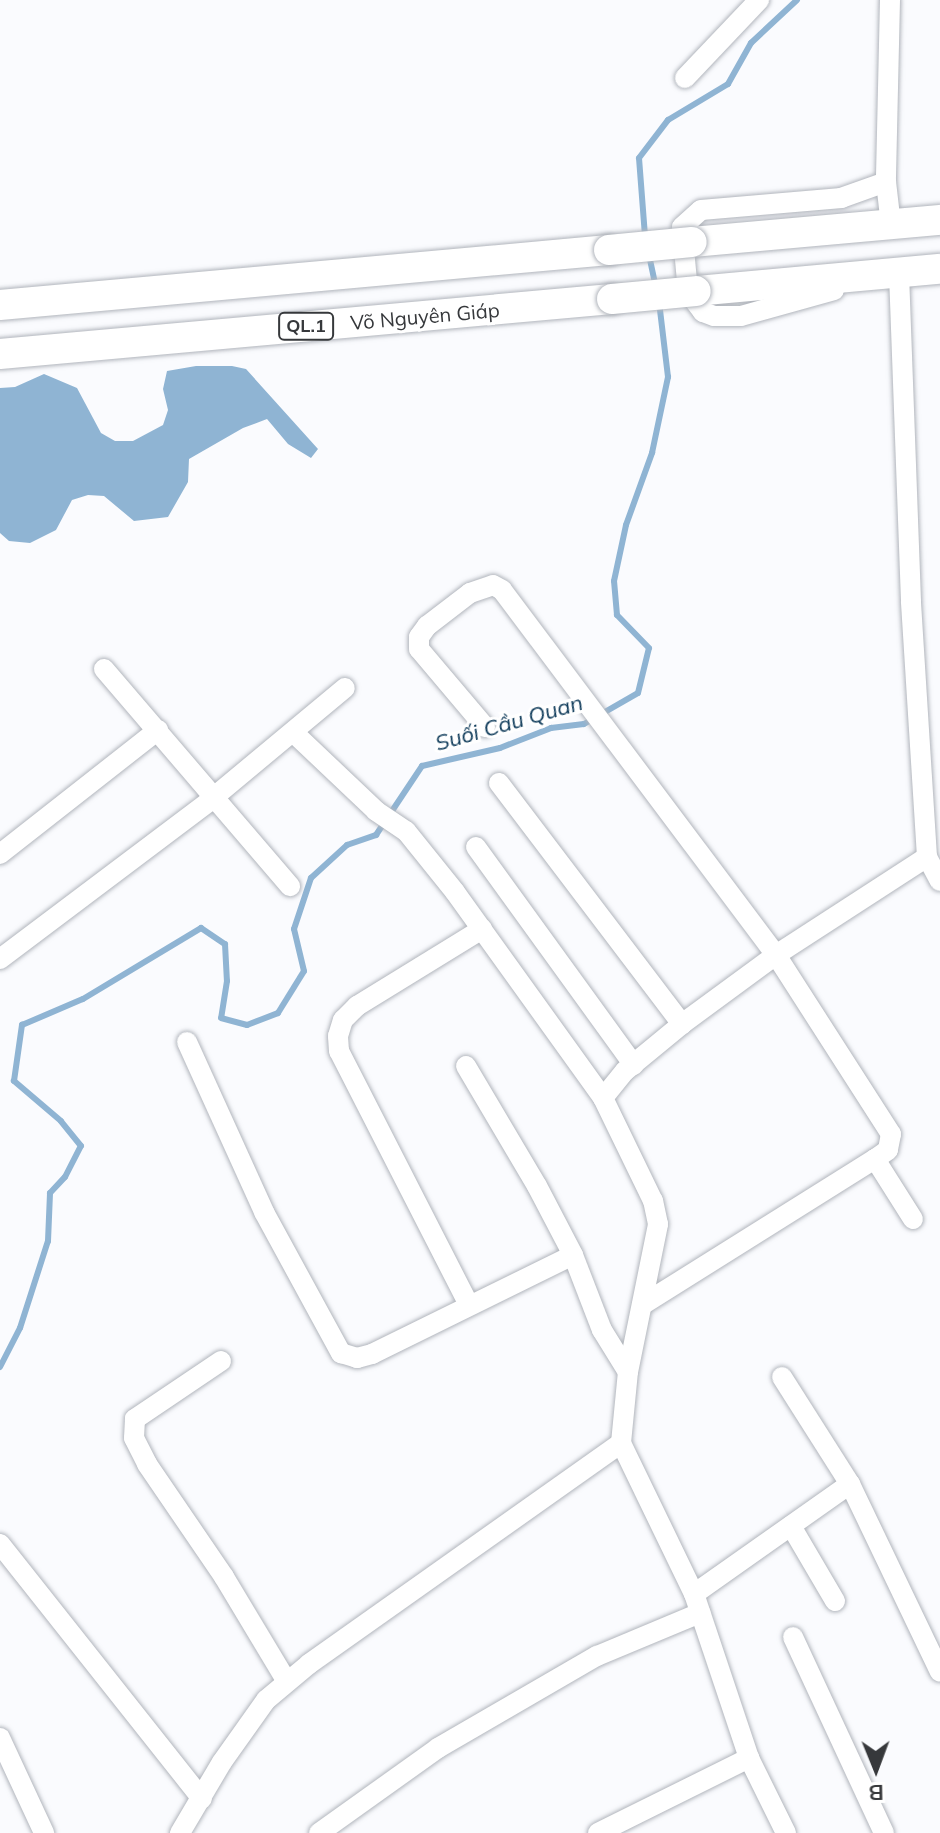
<!DOCTYPE html>
<meta charset="utf-8">
<style>
body{margin:0}
#map{position:relative;width:940px;height:1833px;overflow:hidden;background:#fafbfe;font-family:Mulish,sans-serif}
div>[style]{position:absolute}
.water>*{inset:0;background:#8fb4d3}
.stream>*{height:6px;margin:-3px;padding:0 3px;transform-origin:3px;border-radius:3px;background:#8fb4d3}
.roads{filter:drop-shadow(0 0 2px #b1b5bc) drop-shadow(0 0 2px #b1b5bc)}
.minor>*{height:20px;margin:-10px;padding:0 10px;transform-origin:10px;border-radius:10px;background:#fff}
.highway>*{height:30px;margin:-15px;padding:0 15px;transform-origin:15px;border-radius:15px;background:#fff}
.bridges{filter:drop-shadow(0 0 2px #b1b5bc) drop-shadow(0 0 2px #b1b5bc)}
.highway-bridge>*{height:30px;margin:-15px;padding:0 15px;transform-origin:15px;border-radius:15px;background:#fff}
span{translate:-50% -50%;white-space:nowrap;text-align:center;line-height:1.15;-webkit-text-stroke:6px #fff;paint-order:stroke}
.shield-label span{padding:2px 6px;background:#fff;border:2px solid;border-radius:6px;-webkit-text-stroke-width:0}
.shield-label{font-size:18px;color:#36383b;font-weight:700}
.street-label{font-size:20px;color:#36383b}
.water-label{font-size:22px;color:#0f3b5a;font-style:italic}
.north{position:absolute;left:836px;top:1729px;width:80px;height:80px;-webkit-text-stroke:6px #fff;paint-order:stroke;rotate:179deg;font-size:22px;font-weight:700;line-height:32px;text-align:center;color:#36383b}
.north::after{content:'';display:block;margin:auto;width:28px;height:36px;background:#36383b;clip-path:polygon(50% 0,100% 100%,50% 72%,0 100%)}
</style>
<div id="map">
<div class="water">
<div style="clip-path:polygon(196px 366px,232px 366px,246px 369px,318px 449px,311px 458px,288px 444px,267px 419px,243px 428px,189px 459px,188px 482px,168px 517px,134px 521px,104px 496px,88px 495px,72px 500px,56px 530px,30px 543px,9px 541px,0 533px,0 388px,15px 387px,44px 374px,77px 388px,101px 433px,115px 441px,133px 441px,163px 425px,168px 410px,163px 389px,167px 371px)"></div>
</div>
<div class="stream">
<div style="left:645px;top:236px;width:78px;rotate:-94.4deg"></div>
<div style="left:639px;top:158px;width:48px;rotate:-52.7deg"></div>
<div style="left:668px;top:120px;width:70px;rotate:-31deg"></div>
<div style="left:728px;top:84px;width:47px;rotate:-60.7deg"></div>
<div style="left:751px;top:43px;width:63px;rotate:-43.1deg"></div>
<div style="left:649px;top:255px;width:33px;rotate:78deg"></div>
<div style="left:0;top:1367px;width:44px;rotate:-62.9deg"></div>
<div style="left:20px;top:1328px;width:91px;rotate:-72.2deg"></div>
<div style="left:48px;top:1241px;width:48px;rotate:-87.6deg"></div>
<div style="left:50px;top:1193px;width:22px;rotate:-47deg"></div>
<div style="left:65px;top:1177px;width:35px;rotate:-63deg"></div>
<div style="left:81px;top:1146px;width:32px;rotate:-129deg"></div>
<div style="left:61px;top:1121px;width:62px;rotate:-139.6deg"></div>
<div style="left:14px;top:1081px;width:57px;rotate:-81.9deg"></div>
<div style="left:22px;top:1025px;width:66px;rotate:-23.1deg"></div>
<div style="left:83px;top:999px;width:138px;rotate:-31deg"></div>
<div style="left:201px;top:928px;width:29px;rotate:34deg"></div>
<div style="left:225px;top:944px;width:37px;rotate:87deg"></div>
<div style="left:227px;top:981px;width:37px;rotate:99deg"></div>
<div style="left:221px;top:1018px;width:27px;rotate:15deg"></div>
<div style="left:247px;top:1025px;width:33px;rotate:-21deg"></div>
<div style="left:278px;top:1013px;width:49px;rotate:-58.2deg"></div>
<div style="left:304px;top:971px;width:43px;rotate:-103.4deg"></div>
<div style="left:294px;top:929px;width:54px;rotate:-71.6deg"></div>
<div style="left:311px;top:878px;width:49px;rotate:-42.5deg"></div>
<div style="left:347px;top:845px;width:31px;rotate:-19deg"></div>
<div style="left:376px;top:835px;width:83px;rotate:-56.3deg"></div>
<div style="left:422px;top:766px;width:80px;rotate:-13deg"></div>
<div style="left:500px;top:748px;width:55px;rotate:-21.4deg"></div>
<div style="left:551px;top:728px;width:33px;rotate:-7deg"></div>
<div style="left:584px;top:724px;width:62px;rotate:-29.9deg"></div>
<div style="left:638px;top:693px;width:46px;rotate:-76.3deg"></div>
<div style="left:649px;top:648px;width:46px;rotate:-134.1deg"></div>
<div style="left:617px;top:615px;width:34px;rotate:-95deg"></div>
<div style="left:614px;top:581px;width:57px;rotate:-77.9deg"></div>
<div style="left:626px;top:525px;width:77px;rotate:-70.1deg"></div>
<div style="left:652px;top:453px;width:78px;rotate:-78.1deg"></div>
<div style="left:668px;top:377px;width:76px;rotate:-96.8deg"></div>
</div>
<div class="roads">
<div class="minor">
<div style="left:890px;top:0;width:182px;rotate:91.3deg"></div>
<div style="left:886px;top:182px;width:43px;rotate:83.4deg"></div>
<div style="left:685px;top:78px;width:108px;rotate:-46.5deg"></div>
<div style="left:834px;top:290px;width:97px;rotate:164.4deg"></div>
<div style="left:741px;top:316px;width:27px;rotate:180deg"></div>
<div style="left:714px;top:316px;width:12px;rotate:-160deg"></div>
<div style="left:703px;top:312px;width:25px;rotate:-127deg"></div>
<div style="left:688px;top:292px;width:65px;rotate:-95.3deg"></div>
<div style="left:682px;top:227px;width:25px;rotate:-42deg"></div>
<div style="left:701px;top:210px;width:141px;rotate:-4.9deg"></div>
<div style="left:841px;top:198px;width:48px;rotate:-19.6deg"></div>
<div style="left:104px;top:669px;width:286px;rotate:49.4deg"></div>
<div style="left:485px;top:727px;width:102px;rotate:-130.2deg"></div>
<div style="left:419px;top:649px;width:12px;rotate:-90deg"></div>
<div style="left:419px;top:637px;width:14px;rotate:-54deg"></div>
<div style="left:427px;top:626px;width:54px;rotate:-37.5deg"></div>
<div style="left:470px;top:593px;width:24px;rotate:-19deg"></div>
<div style="left:493px;top:585px;width:10px;rotate:29deg"></div>
<div style="left:502px;top:590px;width:456px;rotate:53.1deg"></div>
<div style="left:776px;top:955px;width:213px;rotate:57.3deg"></div>
<div style="left:891px;top:1134px;width:16px;rotate:101deg"></div>
<div style="left:888px;top:1150px;width:16px;rotate:145deg"></div>
<div style="left:295px;top:734px;width:112px;rotate:43.5deg"></div>
<div style="left:376px;top:811px;width:36px;rotate:34deg"></div>
<div style="left:406px;top:831px;width:78px;rotate:51.2deg"></div>
<div style="left:455px;top:892px;width:254px;rotate:54.3deg"></div>
<div style="left:499px;top:783px;width:303px;rotate:52.8deg"></div>
<div style="left:476px;top:847px;width:269px;rotate:54.1deg"></div>
<div style="left:0;top:854px;width:201px;rotate:-38.1deg"></div>
<div style="left:927px;top:857px;width:27px;rotate:62deg"></div>
<div style="left:0;top:959px;width:261px;rotate:-37deg"></div>
<div style="left:208px;top:802px;width:178px;rotate:-39.8deg"></div>
<div style="left:187px;top:1042px;width:187px;rotate:65.6deg"></div>
<div style="left:264px;top:1212px;width:161px;rotate:61.4deg"></div>
<div style="left:341px;top:1353px;width:17px;rotate:17deg"></div>
<div style="left:357px;top:1358px;width:16px;rotate:-15deg"></div>
<div style="left:372px;top:1354px;width:224px;rotate:-26.2deg"></div>
<div style="left:466px;top:1066px;width:139px;rotate:59.4deg"></div>
<div style="left:537px;top:1186px;width:78px;rotate:62.4deg"></div>
<div style="left:573px;top:1255px;width:80px;rotate:68.9deg"></div>
<div style="left:602px;top:1330px;width:49px;rotate:58.2deg"></div>
<div style="left:469px;top:1305px;width:285px;rotate:-117.1deg"></div>
<div style="left:339px;top:1051px;width:15px;rotate:-94deg"></div>
<div style="left:338px;top:1036px;width:17px;rotate:-73deg"></div>
<div style="left:343px;top:1020px;width:20px;rotate:-45deg"></div>
<div style="left:357px;top:1006px;width:147px;rotate:-31.6deg"></div>
<div style="left:642px;top:1305px;width:275px;rotate:-32.1deg"></div>
<div style="left:875px;top:1159px;width:71px;rotate:57.7deg"></div>
<div style="left:221px;top:1361px;width:104px;rotate:146deg"></div>
<div style="left:135px;top:1419px;width:19px;rotate:93deg"></div>
<div style="left:134px;top:1438px;width:29px;rotate:63deg"></div>
<div style="left:147px;top:1464px;width:137px;rotate:55.7deg"></div>
<div style="left:224px;top:1577px;width:122px;rotate:59deg"></div>
<div style="left:782px;top:1377px;width:127px;rotate:57.6deg"></div>
<div style="left:850px;top:1484px;width:208px;rotate:64.4deg"></div>
<div style="left:791px;top:1526px;width:87px;rotate:59.6deg"></div>
<div style="left:0;top:1544px;width:325px;rotate:51.6deg"></div>
<div style="left:694px;top:1594px;width:191px;rotate:-35.2deg"></div>
<div style="left:793px;top:1637px;width:216px;rotate:65.1deg"></div>
<div style="left:0;top:1738px;width:105px;rotate:65.1deg"></div>
<div style="left:180px;top:1833px;width:82px;rotate:-59.4deg"></div>
<div style="left:222px;top:1762px;width:76px;rotate:-54.6deg"></div>
<div style="left:266px;top:1700px;width:56px;rotate:-39.9deg"></div>
<div style="left:309px;top:1664px;width:382px;rotate:-35.3deg"></div>
<div style="left:319px;top:1833px;width:146px;rotate:-35.5deg"></div>
<div style="left:438px;top:1748px;width:184px;rotate:-30.1deg"></div>
<div style="left:597px;top:1656px;width:112px;rotate:-22.7deg"></div>
<div style="left:598px;top:1833px;width:169px;rotate:-26.4deg"></div>
<div style="left:786px;top:1833px;width:84px;rotate:-116.3deg"></div>
<div style="left:749px;top:1758px;width:173px;rotate:-108.5deg"></div>
<div style="left:694px;top:1594px;width:168px;rotate:-115.8deg"></div>
<div style="left:621px;top:1443px;width:71px;rotate:-84.4deg"></div>
<div style="left:628px;top:1372px;width:151px;rotate:-78.5deg"></div>
<div style="left:658px;top:1224px;width:24px;rotate:-102deg"></div>
<div style="left:653px;top:1201px;width:114px;rotate:-115.9deg"></div>
<div style="left:603px;top:1098px;width:35px;rotate:-51deg"></div>
<div style="left:625px;top:1071px;width:74px;rotate:-39.5deg"></div>
<div style="left:682px;top:1024px;width:117px;rotate:-36.3deg"></div>
<div style="left:776px;top:955px;width:180px;rotate:-33deg"></div>
<div style="left:927px;top:857px;width:256px;rotate:-93.6deg"></div>
<div style="left:911px;top:601px;width:328px;rotate:-92.1deg"></div>
</div>
<div class="highway">
<div style="left:692px;top:242px;width:249px;rotate:-5.1deg"></div>
<div style="left:696px;top:291px;width:245px;rotate:-5.2deg"></div>
<div style="left:0;top:305px;width:611px;rotate:-5.16deg"></div>
<div style="left:0;top:354px;width:614px;rotate:-5.14deg"></div>
</div>
</div>
<div class="bridges">
<div class="highway-bridge">
<div style="left:609px;top:250px;width:83px;rotate:-5.5deg"></div>
<div style="left:612px;top:299px;width:84px;rotate:-5.4deg"></div>
</div>
</div>
<div class="shield-label">
<span style="left:306px;top:326px">QL.1</span>
</div>
<div class="street-label">
<span style="left:425px;top:316px;rotate:-5deg">Võ Nguyên Giáp</span>
</div>
<div class="water-label">
<span style="left:509px;top:723px;rotate:-16deg">Suối Cầu Quan</span>
</div>
<div class="north">B</div>
</div>
